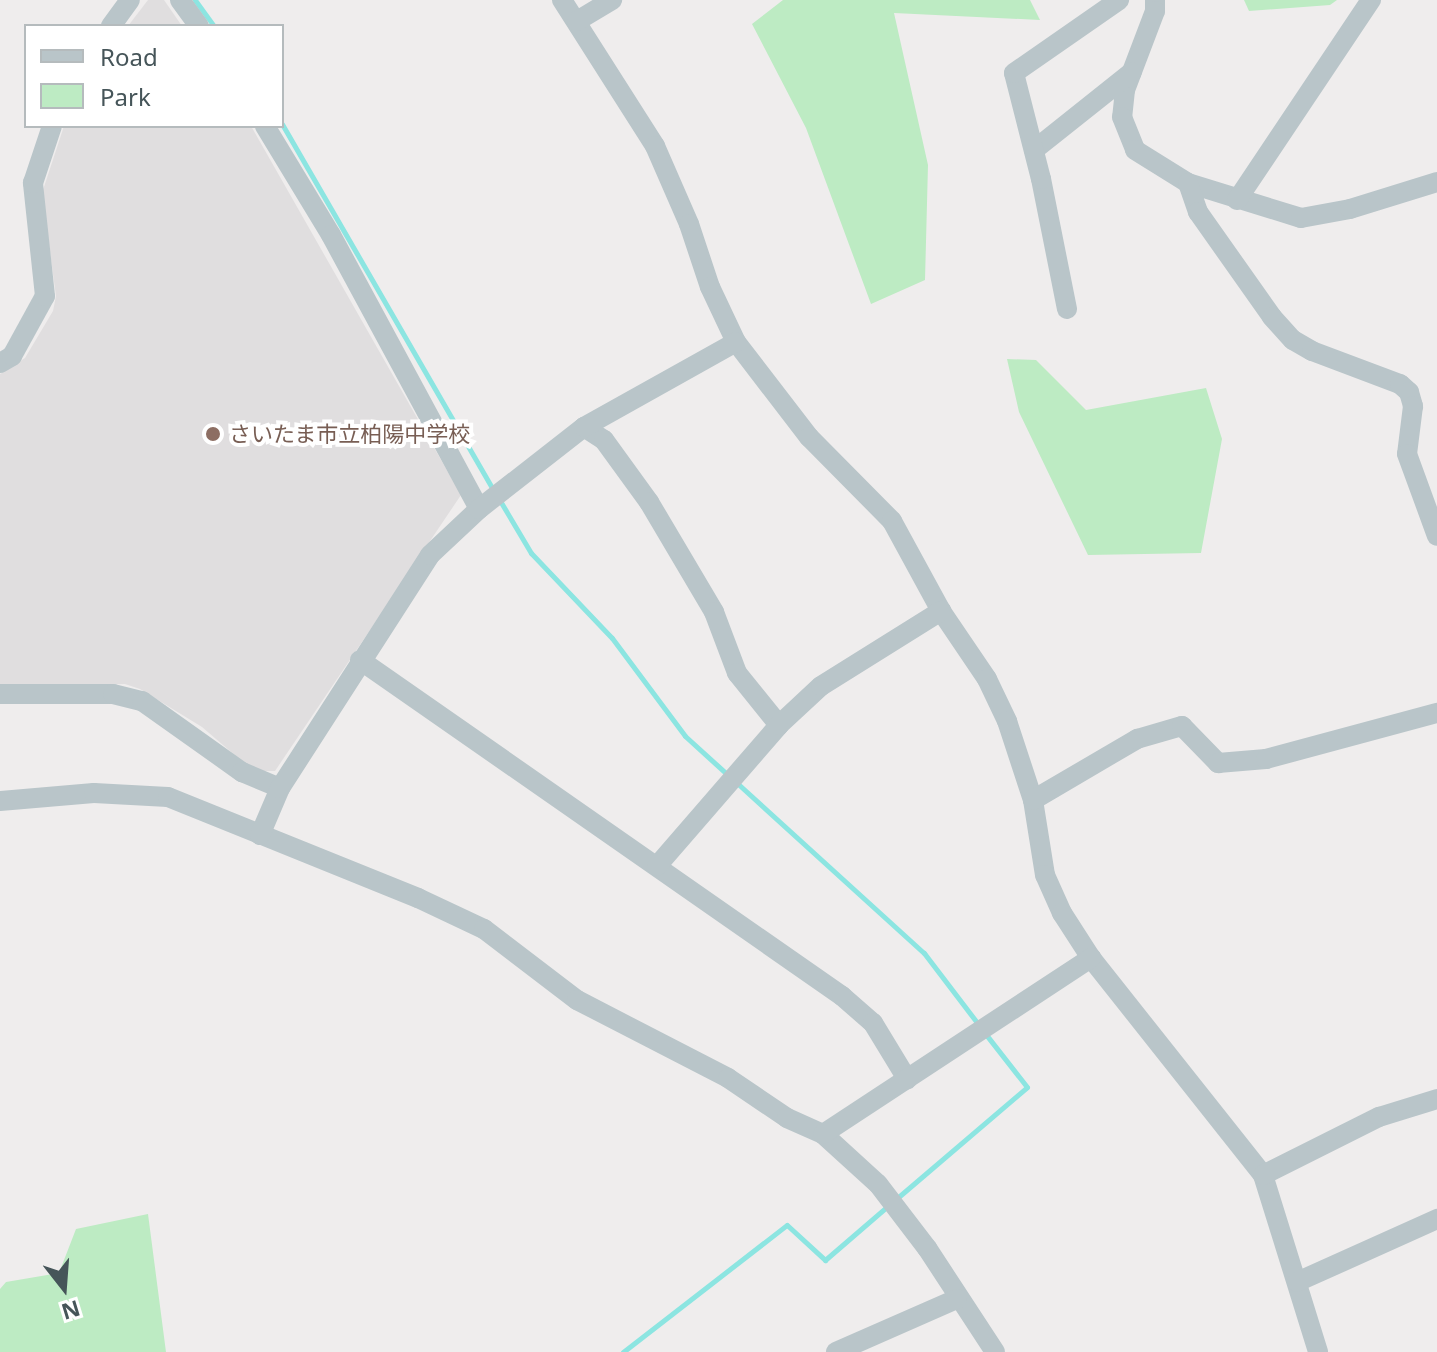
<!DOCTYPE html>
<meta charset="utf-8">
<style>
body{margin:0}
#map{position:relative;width:1437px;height:1352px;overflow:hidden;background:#efeded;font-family:"Noto Sans","Noto Sans JP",sans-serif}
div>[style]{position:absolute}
.education>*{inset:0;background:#e0dedf}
.green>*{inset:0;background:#bdebc3}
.stream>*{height:5px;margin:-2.5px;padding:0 2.5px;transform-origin:2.5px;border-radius:2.5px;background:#8ce5e1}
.minor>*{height:20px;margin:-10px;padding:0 10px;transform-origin:10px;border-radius:10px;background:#b9c5c9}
.dots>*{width:22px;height:22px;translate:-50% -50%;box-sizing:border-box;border:4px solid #fff;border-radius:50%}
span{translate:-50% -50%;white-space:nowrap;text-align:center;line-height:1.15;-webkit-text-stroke:8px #fff;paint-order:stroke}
.education-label{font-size:22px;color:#785e54}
.left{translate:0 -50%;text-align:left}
.legend{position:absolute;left:24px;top:24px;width:260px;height:104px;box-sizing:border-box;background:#fff;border:2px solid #b5bbbd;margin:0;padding:10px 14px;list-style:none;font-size:24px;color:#465559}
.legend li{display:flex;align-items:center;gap:16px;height:40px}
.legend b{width:40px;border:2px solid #b5bbbd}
.north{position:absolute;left:24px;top:1248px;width:80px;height:80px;-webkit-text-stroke:6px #fff;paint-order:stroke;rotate:163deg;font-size:22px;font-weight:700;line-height:32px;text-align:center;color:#465559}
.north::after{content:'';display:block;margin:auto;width:28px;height:36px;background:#465559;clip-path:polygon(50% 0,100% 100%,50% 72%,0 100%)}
</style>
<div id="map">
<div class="education">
<div style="clip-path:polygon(148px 0,164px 0,182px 26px,128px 26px)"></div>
<div style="clip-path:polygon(64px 126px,251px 126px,461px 495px,275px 771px,259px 771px,244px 763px,202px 727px,140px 689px,125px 684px,0 686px,0 374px,25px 358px,53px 311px,56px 296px,42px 193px)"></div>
</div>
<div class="green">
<div style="clip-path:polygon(783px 0,1030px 0,1040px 20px,894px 13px,928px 165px,925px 280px,871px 304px,806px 128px,752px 24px)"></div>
<div style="clip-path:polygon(1244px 0,1337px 0,1330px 5px,1249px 11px)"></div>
<div style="clip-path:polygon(1007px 359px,1036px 360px,1086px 410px,1206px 388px,1222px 439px,1201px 553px,1088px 555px,1019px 412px)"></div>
<div style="clip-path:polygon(148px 1214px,166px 1352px,0 1352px,0 1289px,6px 1282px,59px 1273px,76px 1229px)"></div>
</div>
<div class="stream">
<div style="left:195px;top:0;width:32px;rotate:54deg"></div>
<div style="left:282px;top:124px;width:424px;rotate:60deg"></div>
<div style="left:499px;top:499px;width:63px;rotate:59.3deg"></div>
<div style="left:531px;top:553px;width:117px;rotate:46.4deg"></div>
<div style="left:612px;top:638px;width:122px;rotate:53.3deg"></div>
<div style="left:685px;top:736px;width:59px;rotate:42.3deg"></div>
<div style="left:737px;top:783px;width:253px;rotate:42.3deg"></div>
<div style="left:924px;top:953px;width:89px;rotate:52.7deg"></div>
<div style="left:896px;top:1199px;width:172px;rotate:-40.5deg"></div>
<div style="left:1027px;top:1087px;width:70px;rotate:-128deg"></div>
<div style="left:623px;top:1352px;width:207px;rotate:-37.8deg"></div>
<div style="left:787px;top:1225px;width:52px;rotate:42.6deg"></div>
<div style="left:825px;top:1260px;width:84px;rotate:-40.7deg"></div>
</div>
<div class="minor">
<div style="left:180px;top:0;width:32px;rotate:54deg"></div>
<div style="left:562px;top:0;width:173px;rotate:57.5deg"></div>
<div style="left:655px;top:146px;width:85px;rotate:66.4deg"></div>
<div style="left:689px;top:224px;width:66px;rotate:71.6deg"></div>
<div style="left:710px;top:287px;width:61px;rotate:64.7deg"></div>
<div style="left:736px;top:342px;width:120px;rotate:52.5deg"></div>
<div style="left:809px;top:437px;width:118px;rotate:45.3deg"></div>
<div style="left:892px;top:521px;width:102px;rotate:61.4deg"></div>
<div style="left:941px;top:611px;width:82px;rotate:55.9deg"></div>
<div style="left:987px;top:679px;width:47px;rotate:64.5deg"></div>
<div style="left:1007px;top:721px;width:83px;rotate:71.8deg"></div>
<div style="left:1033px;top:800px;width:76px;rotate:80.9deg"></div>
<div style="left:1045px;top:875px;width:42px;rotate:65.9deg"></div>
<div style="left:1062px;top:913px;width:54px;rotate:57.2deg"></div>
<div style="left:1091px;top:958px;width:277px;rotate:51.6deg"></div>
<div style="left:1263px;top:1175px;width:185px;rotate:72.7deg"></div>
<div style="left:1155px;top:0;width:11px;rotate:90deg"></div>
<div style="left:1155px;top:11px;width:85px;rotate:110.8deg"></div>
<div style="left:1125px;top:90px;width:27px;rotate:96deg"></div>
<div style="left:1122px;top:117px;width:35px;rotate:68deg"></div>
<div style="left:1135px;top:150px;width:62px;rotate:31.9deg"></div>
<div style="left:1188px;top:183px;width:118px;rotate:17.2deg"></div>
<div style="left:1301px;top:218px;width:50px;rotate:-10.4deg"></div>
<div style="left:1350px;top:209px;width:91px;rotate:-17.2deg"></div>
<div style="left:577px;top:21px;width:41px;rotate:-31deg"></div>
<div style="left:111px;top:26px;width:32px;rotate:-54deg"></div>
<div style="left:265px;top:126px;width:127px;rotate:58.8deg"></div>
<div style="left:331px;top:235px;width:311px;rotate:61.6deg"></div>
<div style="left:1034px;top:150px;width:125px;rotate:-38.5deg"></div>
<div style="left:1188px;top:183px;width:31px;rotate:71deg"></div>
<div style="left:1198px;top:212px;width:128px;rotate:54.8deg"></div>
<div style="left:1272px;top:317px;width:31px;rotate:48deg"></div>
<div style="left:1293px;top:340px;width:22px;rotate:30deg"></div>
<div style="left:1312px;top:351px;width:94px;rotate:20.6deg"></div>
<div style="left:1400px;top:384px;width:12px;rotate:42deg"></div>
<div style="left:1409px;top:392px;width:15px;rotate:74deg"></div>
<div style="left:1413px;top:406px;width:48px;rotate:97.1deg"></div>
<div style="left:1407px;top:454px;width:87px;rotate:69.9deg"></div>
<div style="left:1237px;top:200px;width:241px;rotate:-56.2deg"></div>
<div style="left:1067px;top:309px;width:133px;rotate:-101.3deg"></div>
<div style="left:1041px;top:179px;width:109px;rotate:-104.3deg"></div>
<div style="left:1014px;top:73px;width:128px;rotate:-34.8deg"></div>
<div style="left:0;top:363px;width:14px;rotate:-30deg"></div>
<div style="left:12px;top:356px;width:68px;rotate:-61.2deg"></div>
<div style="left:45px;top:296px;width:114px;rotate:-96.1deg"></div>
<div style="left:33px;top:183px;width:60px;rotate:-71.6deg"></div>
<div style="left:584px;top:427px;width:24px;rotate:33deg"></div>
<div style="left:604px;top:440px;width:77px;rotate:54deg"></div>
<div style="left:649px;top:502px;width:128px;rotate:59.4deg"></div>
<div style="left:714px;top:612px;width:65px;rotate:69.3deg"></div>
<div style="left:737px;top:673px;width:67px;rotate:51.1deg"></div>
<div style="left:360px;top:660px;width:588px;rotate:34.88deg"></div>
<div style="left:842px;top:996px;width:41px;rotate:41.1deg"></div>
<div style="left:873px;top:1023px;width:66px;rotate:58.7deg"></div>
<div style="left:0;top:694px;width:113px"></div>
<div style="left:113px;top:694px;width:30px;rotate:14deg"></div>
<div style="left:142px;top:701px;width:123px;rotate:35.4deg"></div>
<div style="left:242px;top:772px;width:41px;rotate:22.8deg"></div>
<div style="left:1033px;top:800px;width:121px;rotate:-30.4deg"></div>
<div style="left:1137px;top:739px;width:47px;rotate:-16.1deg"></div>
<div style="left:1182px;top:726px;width:52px;rotate:45.8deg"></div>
<div style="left:1218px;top:763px;width:48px;rotate:-4.8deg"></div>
<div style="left:1266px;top:759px;width:177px;rotate:-15.1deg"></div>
<div style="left:0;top:801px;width:94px;rotate:-4.9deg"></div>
<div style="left:94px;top:793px;width:74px;rotate:3.1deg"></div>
<div style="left:168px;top:797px;width:270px;rotate:22deg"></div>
<div style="left:418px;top:898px;width:73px;rotate:25.2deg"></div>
<div style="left:484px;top:929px;width:117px;rotate:37.4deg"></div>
<div style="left:577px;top:1000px;width:170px;rotate:27.3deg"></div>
<div style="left:728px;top:1078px;width:71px;rotate:34.1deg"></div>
<div style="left:787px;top:1118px;width:39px;rotate:24deg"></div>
<div style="left:823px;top:1134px;width:74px;rotate:42.3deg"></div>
<div style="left:878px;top:1184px;width:81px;rotate:52.6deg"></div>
<div style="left:927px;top:1248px;width:124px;rotate:56.8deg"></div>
<div style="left:260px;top:835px;width:51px;rotate:-66.9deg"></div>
<div style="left:280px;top:788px;width:277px;rotate:-57.2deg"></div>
<div style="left:430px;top:555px;width:67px;rotate:-43.2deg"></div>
<div style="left:479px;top:509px;width:133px;rotate:-38deg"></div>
<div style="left:584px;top:427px;width:174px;rotate:-29.2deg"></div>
<div style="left:657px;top:866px;width:186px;rotate:-49.1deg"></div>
<div style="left:779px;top:725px;width:57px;rotate:-42.9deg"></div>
<div style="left:821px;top:686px;width:142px;rotate:-32deg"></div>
<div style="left:823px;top:1134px;width:321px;rotate:-33.3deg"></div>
<div style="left:1263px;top:1175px;width:130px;rotate:-26.6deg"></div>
<div style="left:1379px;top:1117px;width:61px;rotate:-17.2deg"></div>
<div style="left:1297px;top:1282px;width:154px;rotate:-24.2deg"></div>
<div style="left:836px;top:1352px;width:132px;rotate:-23.7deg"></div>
</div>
<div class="dots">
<div style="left:213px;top:434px;background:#8d6e63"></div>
</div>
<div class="education-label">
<span class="left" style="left:229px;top:434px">さいたま市立柏陽中学校</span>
</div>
<ul class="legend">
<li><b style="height:10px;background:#b9c5c9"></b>Road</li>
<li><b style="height:22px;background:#bdebc3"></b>Park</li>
</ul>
<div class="north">N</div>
</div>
